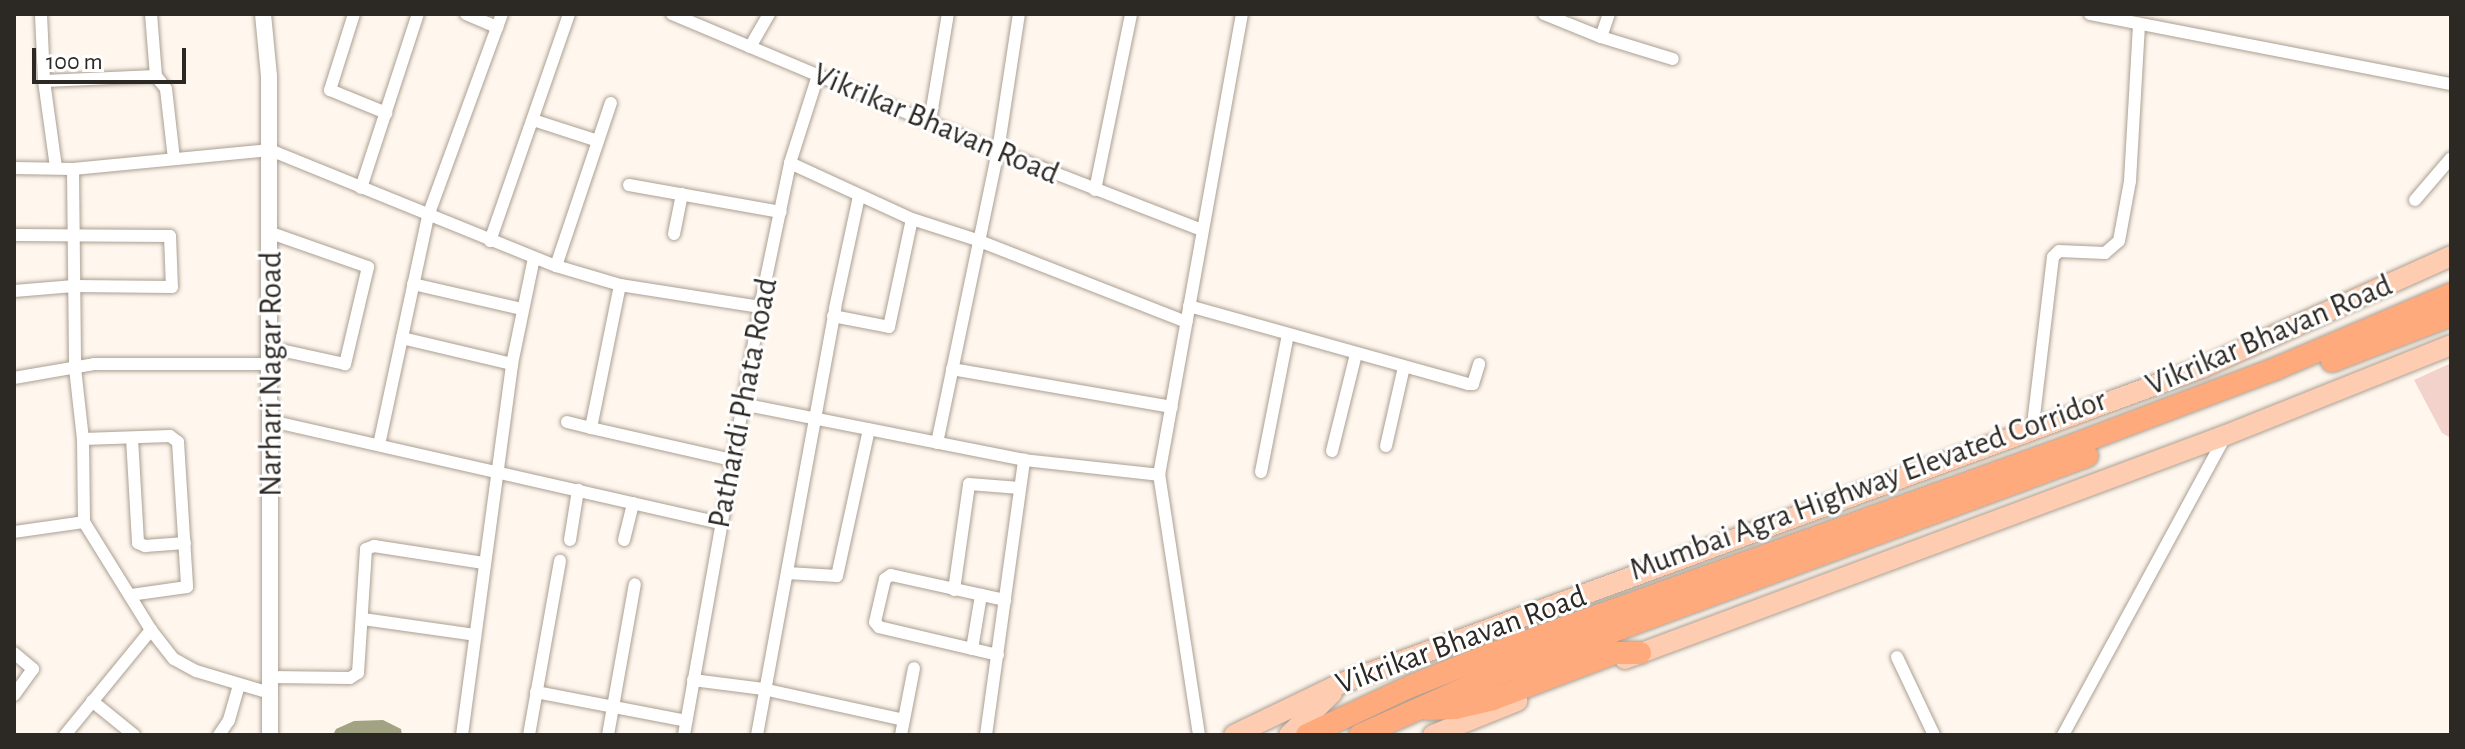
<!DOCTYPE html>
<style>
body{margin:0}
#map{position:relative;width:2465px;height:749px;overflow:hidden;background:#fff7ee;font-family:"Alegreya Sans",sans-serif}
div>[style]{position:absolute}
.green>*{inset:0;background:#f3d2cc}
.water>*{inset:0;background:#a1a383}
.roads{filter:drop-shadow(0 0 2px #ab9f92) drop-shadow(0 0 2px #ab9f92)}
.minor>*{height:12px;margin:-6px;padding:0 6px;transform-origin:6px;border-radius:6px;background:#fff}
.tertiary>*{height:16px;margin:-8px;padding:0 8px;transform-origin:8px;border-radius:8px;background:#fff}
.primary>*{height:20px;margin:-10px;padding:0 10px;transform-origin:10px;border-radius:10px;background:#feccb0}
.motorway>*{height:22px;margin:-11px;padding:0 11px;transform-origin:11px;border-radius:11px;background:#feaa7c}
span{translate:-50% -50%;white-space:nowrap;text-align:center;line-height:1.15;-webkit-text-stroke:6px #fff;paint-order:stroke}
.street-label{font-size:32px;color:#2c2823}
.frame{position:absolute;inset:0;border:16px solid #2c2823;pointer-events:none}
.scale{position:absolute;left:32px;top:48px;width:154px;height:36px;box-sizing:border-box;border:4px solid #2c2823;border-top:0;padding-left:10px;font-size:24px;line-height:28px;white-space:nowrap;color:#2c2823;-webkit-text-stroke:6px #fff;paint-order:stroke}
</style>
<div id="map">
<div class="green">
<div style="clip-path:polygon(2451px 363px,2451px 438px,2442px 433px,2414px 380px)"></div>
</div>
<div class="water">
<div style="clip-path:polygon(383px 720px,401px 729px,402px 735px,333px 735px,336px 729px,354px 721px)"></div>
</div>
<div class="roads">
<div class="minor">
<div style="left:41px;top:14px;width:67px;rotate:87.4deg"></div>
<div style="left:44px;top:81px;width:88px;rotate:82.1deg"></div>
<div style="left:354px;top:14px;width:80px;rotate:107.5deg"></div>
<div style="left:330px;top:90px;width:61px;rotate:22.3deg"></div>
<div style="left:466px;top:14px;width:34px;rotate:23deg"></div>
<div style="left:672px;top:14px;width:354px;rotate:22.8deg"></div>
<div style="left:998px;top:151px;width:219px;rotate:21.2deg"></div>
<div style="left:1544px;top:14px;width:61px;rotate:22deg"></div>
<div style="left:1601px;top:37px;width:75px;rotate:17deg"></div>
<div style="left:2090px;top:14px;width:368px;rotate:11deg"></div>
<div style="left:1601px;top:37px;width:24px;rotate:-71deg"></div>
<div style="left:750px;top:47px;width:38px;rotate:-60deg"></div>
<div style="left:156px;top:76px;width:16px;rotate:52deg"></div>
<div style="left:166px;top:89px;width:70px;rotate:83.5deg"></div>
<div style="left:44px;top:81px;width:112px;rotate:-2.6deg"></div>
<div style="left:156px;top:76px;width:62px;rotate:-94.6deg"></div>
<div style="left:533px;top:120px;width:68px;rotate:17.9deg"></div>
<div style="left:930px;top:121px;width:109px;rotate:-80.5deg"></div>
<div style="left:790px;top:163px;width:134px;rotate:24.7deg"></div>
<div style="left:912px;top:219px;width:68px;rotate:17.9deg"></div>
<div style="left:977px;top:240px;width:225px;rotate:21.4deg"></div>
<div style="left:14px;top:168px;width:59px;rotate:1deg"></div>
<div style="left:73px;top:169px;width:198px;rotate:-5.5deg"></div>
<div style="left:270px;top:150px;width:309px;rotate:22.1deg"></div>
<div style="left:556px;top:266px;width:67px;rotate:16.5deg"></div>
<div style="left:620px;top:285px;width:142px;rotate:8.9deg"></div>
<div style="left:73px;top:169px;width:199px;rotate:89.4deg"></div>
<div style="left:75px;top:368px;width:71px;rotate:83.6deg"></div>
<div style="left:83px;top:439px;width:83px;rotate:89.3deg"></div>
<div style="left:84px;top:522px;width:127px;rotate:58.2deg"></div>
<div style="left:151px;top:630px;width:37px;rotate:52deg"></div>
<div style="left:174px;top:659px;width:25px;rotate:29deg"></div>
<div style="left:196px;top:671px;width:77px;rotate:16.6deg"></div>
<div style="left:629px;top:185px;width:154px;rotate:10.1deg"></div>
<div style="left:361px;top:188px;width:183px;rotate:-71.9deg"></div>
<div style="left:1095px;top:190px;width:180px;rotate:-78.4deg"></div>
<div style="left:2415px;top:200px;width:55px;rotate:-49.4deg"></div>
<div style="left:271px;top:233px;width:103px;rotate:19.3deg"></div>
<div style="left:368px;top:267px;width:100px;rotate:103.3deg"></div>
<div style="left:345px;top:364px;width:76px;rotate:-167.8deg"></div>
<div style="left:674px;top:234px;width:41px;rotate:-78.7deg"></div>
<div style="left:14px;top:235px;width:156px;rotate:0.4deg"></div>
<div style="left:170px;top:236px;width:51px;rotate:87.8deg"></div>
<div style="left:172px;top:287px;width:98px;rotate:-179.4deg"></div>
<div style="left:74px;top:286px;width:60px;rotate:175.2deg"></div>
<div style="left:490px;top:241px;width:240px;rotate:-70.8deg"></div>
<div style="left:556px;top:266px;width:172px;rotate:-71.4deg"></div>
<div style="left:413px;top:284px;width:111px;rotate:13deg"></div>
<div style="left:620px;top:285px;width:146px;rotate:101.5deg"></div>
<div style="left:591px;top:428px;width:145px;rotate:12.8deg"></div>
<div style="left:1189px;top:306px;width:290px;rotate:15.6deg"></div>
<div style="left:1468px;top:384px;width:5px"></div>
<div style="left:1473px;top:384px;width:21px;rotate:-73deg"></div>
<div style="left:833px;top:316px;width:57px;rotate:11.1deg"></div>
<div style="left:889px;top:327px;width:110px;rotate:-78deg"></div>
<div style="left:402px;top:338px;width:113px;rotate:13.3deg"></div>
<div style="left:952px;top:369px;width:223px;rotate:9.8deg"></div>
<div style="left:14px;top:378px;width:81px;rotate:-9.9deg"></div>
<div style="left:94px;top:364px;width:177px"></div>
<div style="left:742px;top:404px;width:288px;rotate:11.2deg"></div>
<div style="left:1024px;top:460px;width:136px;rotate:6.3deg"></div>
<div style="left:271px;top:421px;width:461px;rotate:12.8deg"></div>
<div style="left:567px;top:422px;width:25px;rotate:14deg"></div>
<div style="left:2032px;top:433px;width:177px;rotate:-83.2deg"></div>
<div style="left:2053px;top:257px;width:8px;rotate:-45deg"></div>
<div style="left:2059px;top:251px;width:46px;rotate:2.5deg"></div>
<div style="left:2105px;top:253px;width:18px;rotate:-41deg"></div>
<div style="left:2119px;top:241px;width:61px;rotate:-79.6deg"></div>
<div style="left:2130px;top:181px;width:156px;rotate:-86.7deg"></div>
<div style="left:132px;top:438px;width:105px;rotate:86.7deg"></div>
<div style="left:138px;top:543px;width:8px;rotate:23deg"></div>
<div style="left:145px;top:546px;width:40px;rotate:-4.3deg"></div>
<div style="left:83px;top:439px;width:87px;rotate:-2deg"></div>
<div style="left:170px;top:436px;width:10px;rotate:37deg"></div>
<div style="left:178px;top:442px;width:145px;rotate:86.4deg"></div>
<div style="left:187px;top:587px;width:58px;rotate:172deg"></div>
<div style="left:937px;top:443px;width:298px;rotate:-78.2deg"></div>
<div style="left:998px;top:151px;width:139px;rotate:-81.3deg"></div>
<div style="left:379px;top:445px;width:234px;rotate:-77.9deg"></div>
<div style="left:428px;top:216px;width:215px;rotate:-69.9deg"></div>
<div style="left:1386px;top:446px;width:81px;rotate:-77.2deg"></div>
<div style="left:1332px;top:451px;width:100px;rotate:-76.1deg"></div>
<div style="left:1261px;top:472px;width:140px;rotate:-78.9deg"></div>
<div style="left:14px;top:532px;width:71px;rotate:-8.1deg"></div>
<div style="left:570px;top:540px;width:51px;rotate:-80.9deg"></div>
<div style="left:624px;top:540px;width:38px;rotate:-76deg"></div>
<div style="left:787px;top:573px;width:50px;rotate:3.4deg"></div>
<div style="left:837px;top:576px;width:150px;rotate:-77.7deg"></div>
<div style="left:954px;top:590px;width:107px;rotate:-81.9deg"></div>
<div style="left:969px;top:484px;width:51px;rotate:4.5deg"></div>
<div style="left:363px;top:619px;width:113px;rotate:8.1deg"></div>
<div style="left:972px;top:649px;width:55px;rotate:-80.5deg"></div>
<div style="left:14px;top:653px;width:25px;rotate:40deg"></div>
<div style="left:33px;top:669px;width:32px;rotate:126deg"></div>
<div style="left:998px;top:655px;width:122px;rotate:-166.8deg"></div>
<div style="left:879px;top:627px;width:6px;rotate:-129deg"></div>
<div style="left:875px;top:622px;width:44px;rotate:-76.9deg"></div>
<div style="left:885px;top:579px;width:7px;rotate:-34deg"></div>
<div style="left:891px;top:575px;width:117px;rotate:12.4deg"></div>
<div style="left:1897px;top:657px;width:86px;rotate:64.6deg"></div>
<div style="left:270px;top:677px;width:80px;rotate:0.7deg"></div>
<div style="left:350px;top:678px;width:9px;rotate:-32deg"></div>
<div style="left:358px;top:673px;width:124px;rotate:-86.3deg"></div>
<div style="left:366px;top:549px;width:9px;rotate:-21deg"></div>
<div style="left:374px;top:546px;width:111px;rotate:8.8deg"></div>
<div style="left:693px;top:680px;width:71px;rotate:7.3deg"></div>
<div style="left:763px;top:689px;width:144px;rotate:12.4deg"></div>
<div style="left:536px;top:692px;width:153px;rotate:10.9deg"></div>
<div style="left:92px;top:701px;width:54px;rotate:39deg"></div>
<div style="left:65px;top:735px;width:136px;rotate:-50.7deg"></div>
<div style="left:219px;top:735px;width:18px;rotate:-56deg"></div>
<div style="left:229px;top:720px;width:36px;rotate:-74deg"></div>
<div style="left:462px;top:735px;width:374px;rotate:-82.3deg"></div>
<div style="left:512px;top:364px;width:108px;rotate:-78.3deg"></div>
<div style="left:529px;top:735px;width:177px;rotate:-79.9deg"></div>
<div style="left:608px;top:735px;width:153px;rotate:-79.9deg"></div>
<div style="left:684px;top:735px;width:435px;rotate:-79.9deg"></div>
<div style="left:760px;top:307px;width:147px;rotate:-78.2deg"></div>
<div style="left:790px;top:163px;width:92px;rotate:-72.3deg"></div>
<div style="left:757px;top:735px;width:434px;rotate:-79.6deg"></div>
<div style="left:835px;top:308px;width:115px;rotate:-77.9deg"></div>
<div style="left:901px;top:735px;width:68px;rotate:-79deg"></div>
<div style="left:986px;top:735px;width:278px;rotate:-82.1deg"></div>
<div style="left:1199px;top:735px;width:263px;rotate:-98.7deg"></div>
<div style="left:1159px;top:475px;width:468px;rotate:-79.8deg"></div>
<div style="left:2063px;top:735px;width:341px;rotate:-61.5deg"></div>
</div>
<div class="tertiary">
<div style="left:263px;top:14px;width:62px;rotate:84.5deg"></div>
<div style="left:269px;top:76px;width:659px;rotate:89.91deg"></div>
</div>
<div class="primary">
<div style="left:1625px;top:659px;width:641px;rotate:-20.44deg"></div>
<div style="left:2226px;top:435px;width:242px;rotate:-21.8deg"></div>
<div style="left:1234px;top:735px;width:120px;rotate:-25.7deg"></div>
<div style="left:1342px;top:683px;width:916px;rotate:-20.12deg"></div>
<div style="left:2202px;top:368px;width:273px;rotate:-24.2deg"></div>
<div style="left:1289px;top:735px;width:60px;rotate:-44.3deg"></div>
<div style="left:1433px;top:735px;width:91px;rotate:-22deg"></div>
</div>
<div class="motorway">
<div style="left:2332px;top:361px;width:128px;rotate:-21.1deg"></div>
<div style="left:1427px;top:709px;width:28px;rotate:-2deg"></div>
<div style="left:1455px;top:708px;width:39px;rotate:-13deg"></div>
<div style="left:1493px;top:699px;width:130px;rotate:-20.7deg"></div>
<div style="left:1615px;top:653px;width:25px"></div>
<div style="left:1307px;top:735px;width:113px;rotate:-25.2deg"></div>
<div style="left:1409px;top:687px;width:89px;rotate:-21.7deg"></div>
<div style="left:1492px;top:654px;width:615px;rotate:-19.76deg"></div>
<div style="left:2071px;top:446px;width:220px;rotate:-20.7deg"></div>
<div style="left:2277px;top:368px;width:189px;rotate:-23deg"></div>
<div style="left:1360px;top:735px;width:150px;rotate:-24deg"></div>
<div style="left:1497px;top:674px;width:629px;rotate:-20.28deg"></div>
</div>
</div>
<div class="street-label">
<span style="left:936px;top:124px;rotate:23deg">Vikrikar Bhavan Road</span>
<span style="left:2269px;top:335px;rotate:-23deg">Vikrikar Bhavan Road</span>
<span style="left:271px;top:374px;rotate:-90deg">Narhari Nagar Road</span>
<span style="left:743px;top:403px;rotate:-79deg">Pathardi Phata Road</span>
<span style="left:1868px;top:485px;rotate:-20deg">Mumbai Agra Highway Elevated Corridor</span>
<span style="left:1461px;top:640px;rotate:-20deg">Vikrikar Bhavan Road</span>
</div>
<div class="frame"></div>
<div class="scale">100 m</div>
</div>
